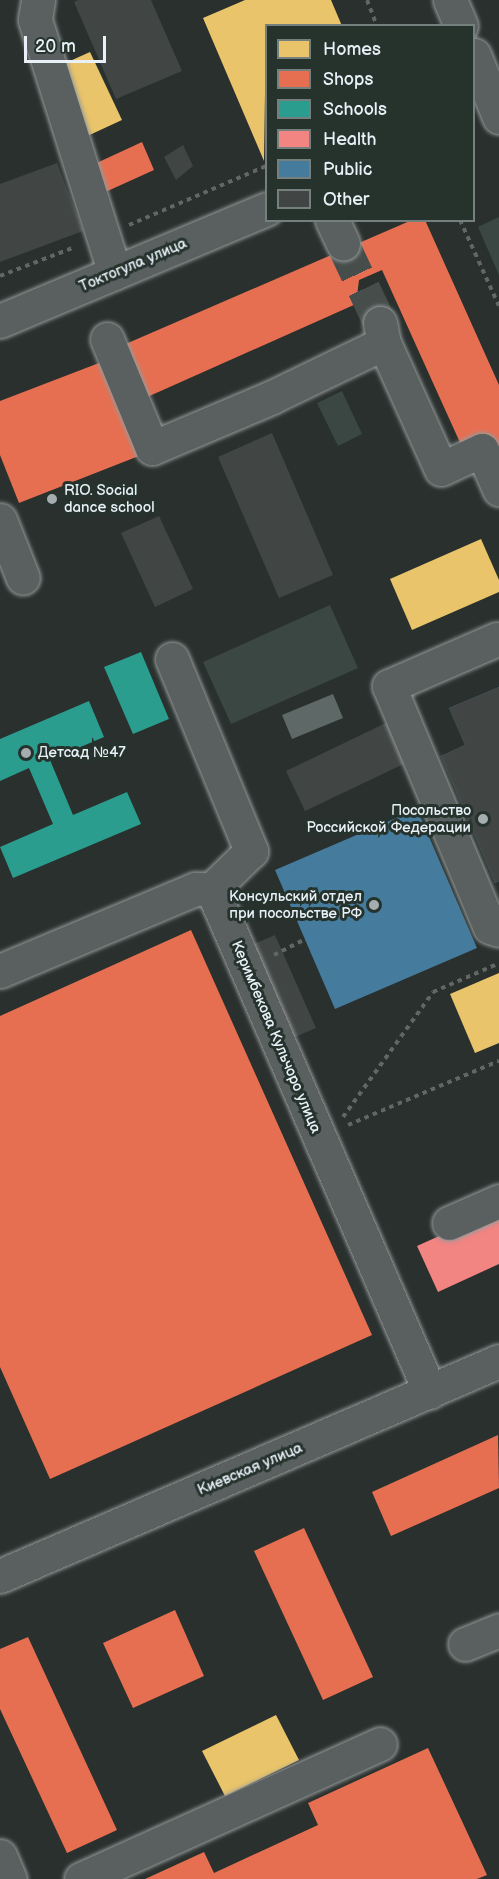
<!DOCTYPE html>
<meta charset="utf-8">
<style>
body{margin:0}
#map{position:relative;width:499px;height:1879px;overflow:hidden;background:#29302d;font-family:"Balsamiq Sans",sans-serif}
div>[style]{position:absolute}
.green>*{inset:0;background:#3b4743}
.water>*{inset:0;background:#5e6967}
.homes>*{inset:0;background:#e9c46a}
.shops>*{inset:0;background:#e76f51}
.schools>*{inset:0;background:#2a9d8f}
.health>*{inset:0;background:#f28482}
.public>*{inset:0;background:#457b9d}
.building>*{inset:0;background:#414644}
.minor-tunnel>*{height:33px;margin-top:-16.5px;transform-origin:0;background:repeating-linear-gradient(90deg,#464d4b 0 33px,transparent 0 49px)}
.path>*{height:4px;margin-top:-2px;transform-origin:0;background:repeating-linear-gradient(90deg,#626665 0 4.5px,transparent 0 9px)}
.roads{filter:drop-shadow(0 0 2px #959a9a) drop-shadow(0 0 2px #959a9a)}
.minor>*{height:33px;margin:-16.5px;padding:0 16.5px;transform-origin:16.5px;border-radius:16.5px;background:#5a6060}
.major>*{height:33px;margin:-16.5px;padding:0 16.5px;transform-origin:16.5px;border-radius:16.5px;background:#5a6060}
.dots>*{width:16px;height:16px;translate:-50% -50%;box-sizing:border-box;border:3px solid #26332d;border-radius:50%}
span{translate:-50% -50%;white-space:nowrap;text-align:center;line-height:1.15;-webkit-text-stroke:6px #26332d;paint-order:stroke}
.street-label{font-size:15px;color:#e8f1f8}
.poi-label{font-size:15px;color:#e8f1f8}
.left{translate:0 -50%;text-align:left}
.right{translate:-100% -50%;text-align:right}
.legend{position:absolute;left:265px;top:24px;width:210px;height:198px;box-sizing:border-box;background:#26332d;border:2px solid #747f7e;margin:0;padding:8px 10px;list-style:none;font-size:18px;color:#e8f1f8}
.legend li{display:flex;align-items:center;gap:12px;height:30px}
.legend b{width:30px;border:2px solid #747f7e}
.scale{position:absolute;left:24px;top:36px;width:82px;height:27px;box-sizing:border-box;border:3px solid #e8f1f8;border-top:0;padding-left:8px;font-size:18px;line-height:21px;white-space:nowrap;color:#e8f1f8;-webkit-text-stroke:4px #26332d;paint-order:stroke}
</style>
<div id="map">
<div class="green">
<div style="clip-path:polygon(499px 217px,499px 275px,478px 227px)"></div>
<div style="clip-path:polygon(342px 391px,362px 434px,338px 446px,317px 403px)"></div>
<div style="clip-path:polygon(330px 605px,358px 668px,231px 724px,203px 662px)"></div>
</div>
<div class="water">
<div style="clip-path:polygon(333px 694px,343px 718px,292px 739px,282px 715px)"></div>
</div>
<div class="homes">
<div style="clip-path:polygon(245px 0,331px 0,342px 26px,266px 26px,264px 161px,203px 18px)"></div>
<div style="clip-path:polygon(90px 52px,122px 120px,83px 138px,52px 69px)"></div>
<div style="clip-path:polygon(481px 539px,499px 580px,499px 592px,412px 630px,390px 579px)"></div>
<div style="clip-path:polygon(499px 973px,499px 1043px,475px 1053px,450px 994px)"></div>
<div style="clip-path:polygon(276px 1715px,299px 1760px,225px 1796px,202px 1751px)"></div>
</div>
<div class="shops">
<div style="clip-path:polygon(142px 142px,154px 170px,101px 194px,88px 167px)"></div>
<div style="clip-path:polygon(412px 220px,425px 220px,499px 385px,499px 461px,462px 447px,382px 270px,359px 280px,356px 304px,145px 398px,121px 346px)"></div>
<div style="clip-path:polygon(112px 358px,149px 452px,19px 503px,0 455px,0 401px)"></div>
<div style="clip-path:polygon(191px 930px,372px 1335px,50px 1479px,0 1367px,0 1016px)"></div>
<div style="clip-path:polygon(498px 1435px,499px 1488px,391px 1536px,372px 1492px)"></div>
<div style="clip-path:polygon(304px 1528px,373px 1677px,323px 1700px,254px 1551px)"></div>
<div style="clip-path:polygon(175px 1610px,204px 1676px,133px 1708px,103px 1643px)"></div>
<div style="clip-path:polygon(28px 1637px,117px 1830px,67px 1853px,0 1709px,0 1649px)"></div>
<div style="clip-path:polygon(428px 1748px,487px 1875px,477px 1879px,145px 1879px,204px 1852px,214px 1873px,318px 1825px,308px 1803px)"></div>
</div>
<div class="schools">
<div style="clip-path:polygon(141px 652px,169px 719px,133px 734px,104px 667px)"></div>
<div style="clip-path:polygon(89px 701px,104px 737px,50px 760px,73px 815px,127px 792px,141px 824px,13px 878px,0 847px,53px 824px,29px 768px,0 781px,0 739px)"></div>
</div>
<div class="health">
<div style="clip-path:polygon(499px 1209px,499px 1264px,438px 1292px,417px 1246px)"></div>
</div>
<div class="public">
<div style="clip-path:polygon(499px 687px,499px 881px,495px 883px,441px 756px,465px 745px,449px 708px)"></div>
<div style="clip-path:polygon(417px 809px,477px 948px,335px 1009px,275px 870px)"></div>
</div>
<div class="building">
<div style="clip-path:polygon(78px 0,151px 0,182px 71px,116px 99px,74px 2px)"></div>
<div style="clip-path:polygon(183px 145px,193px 166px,176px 180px,164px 157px)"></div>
<div style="clip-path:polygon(57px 163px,83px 231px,0 262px,0 184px)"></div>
<div style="clip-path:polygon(272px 433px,333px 575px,279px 598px,218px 457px)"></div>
<div style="clip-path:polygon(159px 516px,193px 589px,155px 607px,121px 533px)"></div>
<div style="clip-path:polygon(499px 687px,499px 881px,495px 883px,441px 756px,465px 745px,449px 708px)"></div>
<div style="clip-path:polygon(392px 720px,412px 760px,305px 811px,286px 771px)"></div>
<div style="clip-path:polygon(275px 935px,316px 1028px,288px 1040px,247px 947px)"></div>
</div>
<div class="minor-tunnel">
<div style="left:343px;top:244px;width:87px;rotate:64.9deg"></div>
</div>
<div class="path">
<div style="left:367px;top:0;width:28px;rotate:69deg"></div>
<div style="left:460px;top:220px;width:94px;rotate:65.6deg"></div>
<div style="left:129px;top:225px;width:149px;rotate:-23.3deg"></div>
<div style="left:0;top:276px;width:80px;rotate:-21.1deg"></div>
<div style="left:274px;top:955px;width:35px;rotate:-27deg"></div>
<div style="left:343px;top:1117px;width:154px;rotate:-54.2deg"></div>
<div style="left:433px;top:992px;width:68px;rotate:-23.5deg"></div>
<div style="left:348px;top:1125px;width:164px;rotate:-23deg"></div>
</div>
<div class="roads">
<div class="minor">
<div style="left:38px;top:0;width:20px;rotate:99deg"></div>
<div style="left:35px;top:20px;width:265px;rotate:72.5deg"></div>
<div style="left:332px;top:220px;width:26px;rotate:65deg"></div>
<div style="left:380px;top:323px;width:20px;rotate:79deg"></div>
<div style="left:384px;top:343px;width:138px;rotate:65.7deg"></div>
<div style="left:441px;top:469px;width:45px;rotate:-24.9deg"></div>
<div style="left:482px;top:450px;width:43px;rotate:66.4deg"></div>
<div style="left:107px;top:339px;width:118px;rotate:67.6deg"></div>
<div style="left:152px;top:448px;width:130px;rotate:-23deg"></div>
<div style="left:272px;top:397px;width:124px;rotate:-25.7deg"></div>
<div style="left:0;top:520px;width:62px;rotate:68.4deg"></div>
<div style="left:497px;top:639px;width:118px;rotate:156.5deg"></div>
<div style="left:389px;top:686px;width:261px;rotate:67.3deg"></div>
<div style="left:490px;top:927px;width:9px;rotate:18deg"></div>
<div style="left:172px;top:659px;width:208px;rotate:67.6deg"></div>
<div style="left:251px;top:851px;width:54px;rotate:135.7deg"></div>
<div style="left:212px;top:889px;width:548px;rotate:66.57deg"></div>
<div style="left:0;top:971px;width:212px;rotate:-22.8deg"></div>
<div style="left:195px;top:889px;width:17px"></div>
<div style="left:449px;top:1223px;width:55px;rotate:-23.7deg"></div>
<div style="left:465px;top:1644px;width:37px;rotate:-22deg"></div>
<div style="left:0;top:1856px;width:25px;rotate:67deg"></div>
<div style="left:81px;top:1879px;width:328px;rotate:-24.3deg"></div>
</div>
<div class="major">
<div style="left:450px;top:0;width:28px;rotate:67deg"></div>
<div style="left:474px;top:55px;width:67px;rotate:68deg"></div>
<div style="left:0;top:321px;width:289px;rotate:-22.8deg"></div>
<div style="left:0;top:1576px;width:543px;rotate:-23.31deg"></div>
</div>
</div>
<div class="dots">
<div style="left:52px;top:499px;background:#a5adb1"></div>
<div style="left:26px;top:753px;background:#a5adb1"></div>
<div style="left:483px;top:819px;background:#a5adb1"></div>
<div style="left:374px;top:905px;background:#a5adb1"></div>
</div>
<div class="street-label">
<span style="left:133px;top:265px;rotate:-23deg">Токтогула улица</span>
<span style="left:276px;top:1037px;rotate:67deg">Керимбекова Кульчоро улица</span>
<span style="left:250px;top:1469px;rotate:-23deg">Киевская улица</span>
</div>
<div class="poi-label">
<span class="left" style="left:64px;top:499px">RIO. Social<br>dance school</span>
<span class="left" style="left:38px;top:753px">Детсад №47</span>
<span class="right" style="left:471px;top:819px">Посольство<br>Российской Федерации</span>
<span class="right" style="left:362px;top:905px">Консульский отдел<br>при посольстве РФ</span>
</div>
<ul class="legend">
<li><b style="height:16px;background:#e9c46a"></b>Homes</li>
<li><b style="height:16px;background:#e76f51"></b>Shops</li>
<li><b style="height:16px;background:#2a9d8f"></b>Schools</li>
<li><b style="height:16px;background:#f28482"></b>Health</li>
<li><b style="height:16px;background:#457b9d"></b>Public</li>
<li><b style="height:16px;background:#414644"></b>Other</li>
</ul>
<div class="scale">20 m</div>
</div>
